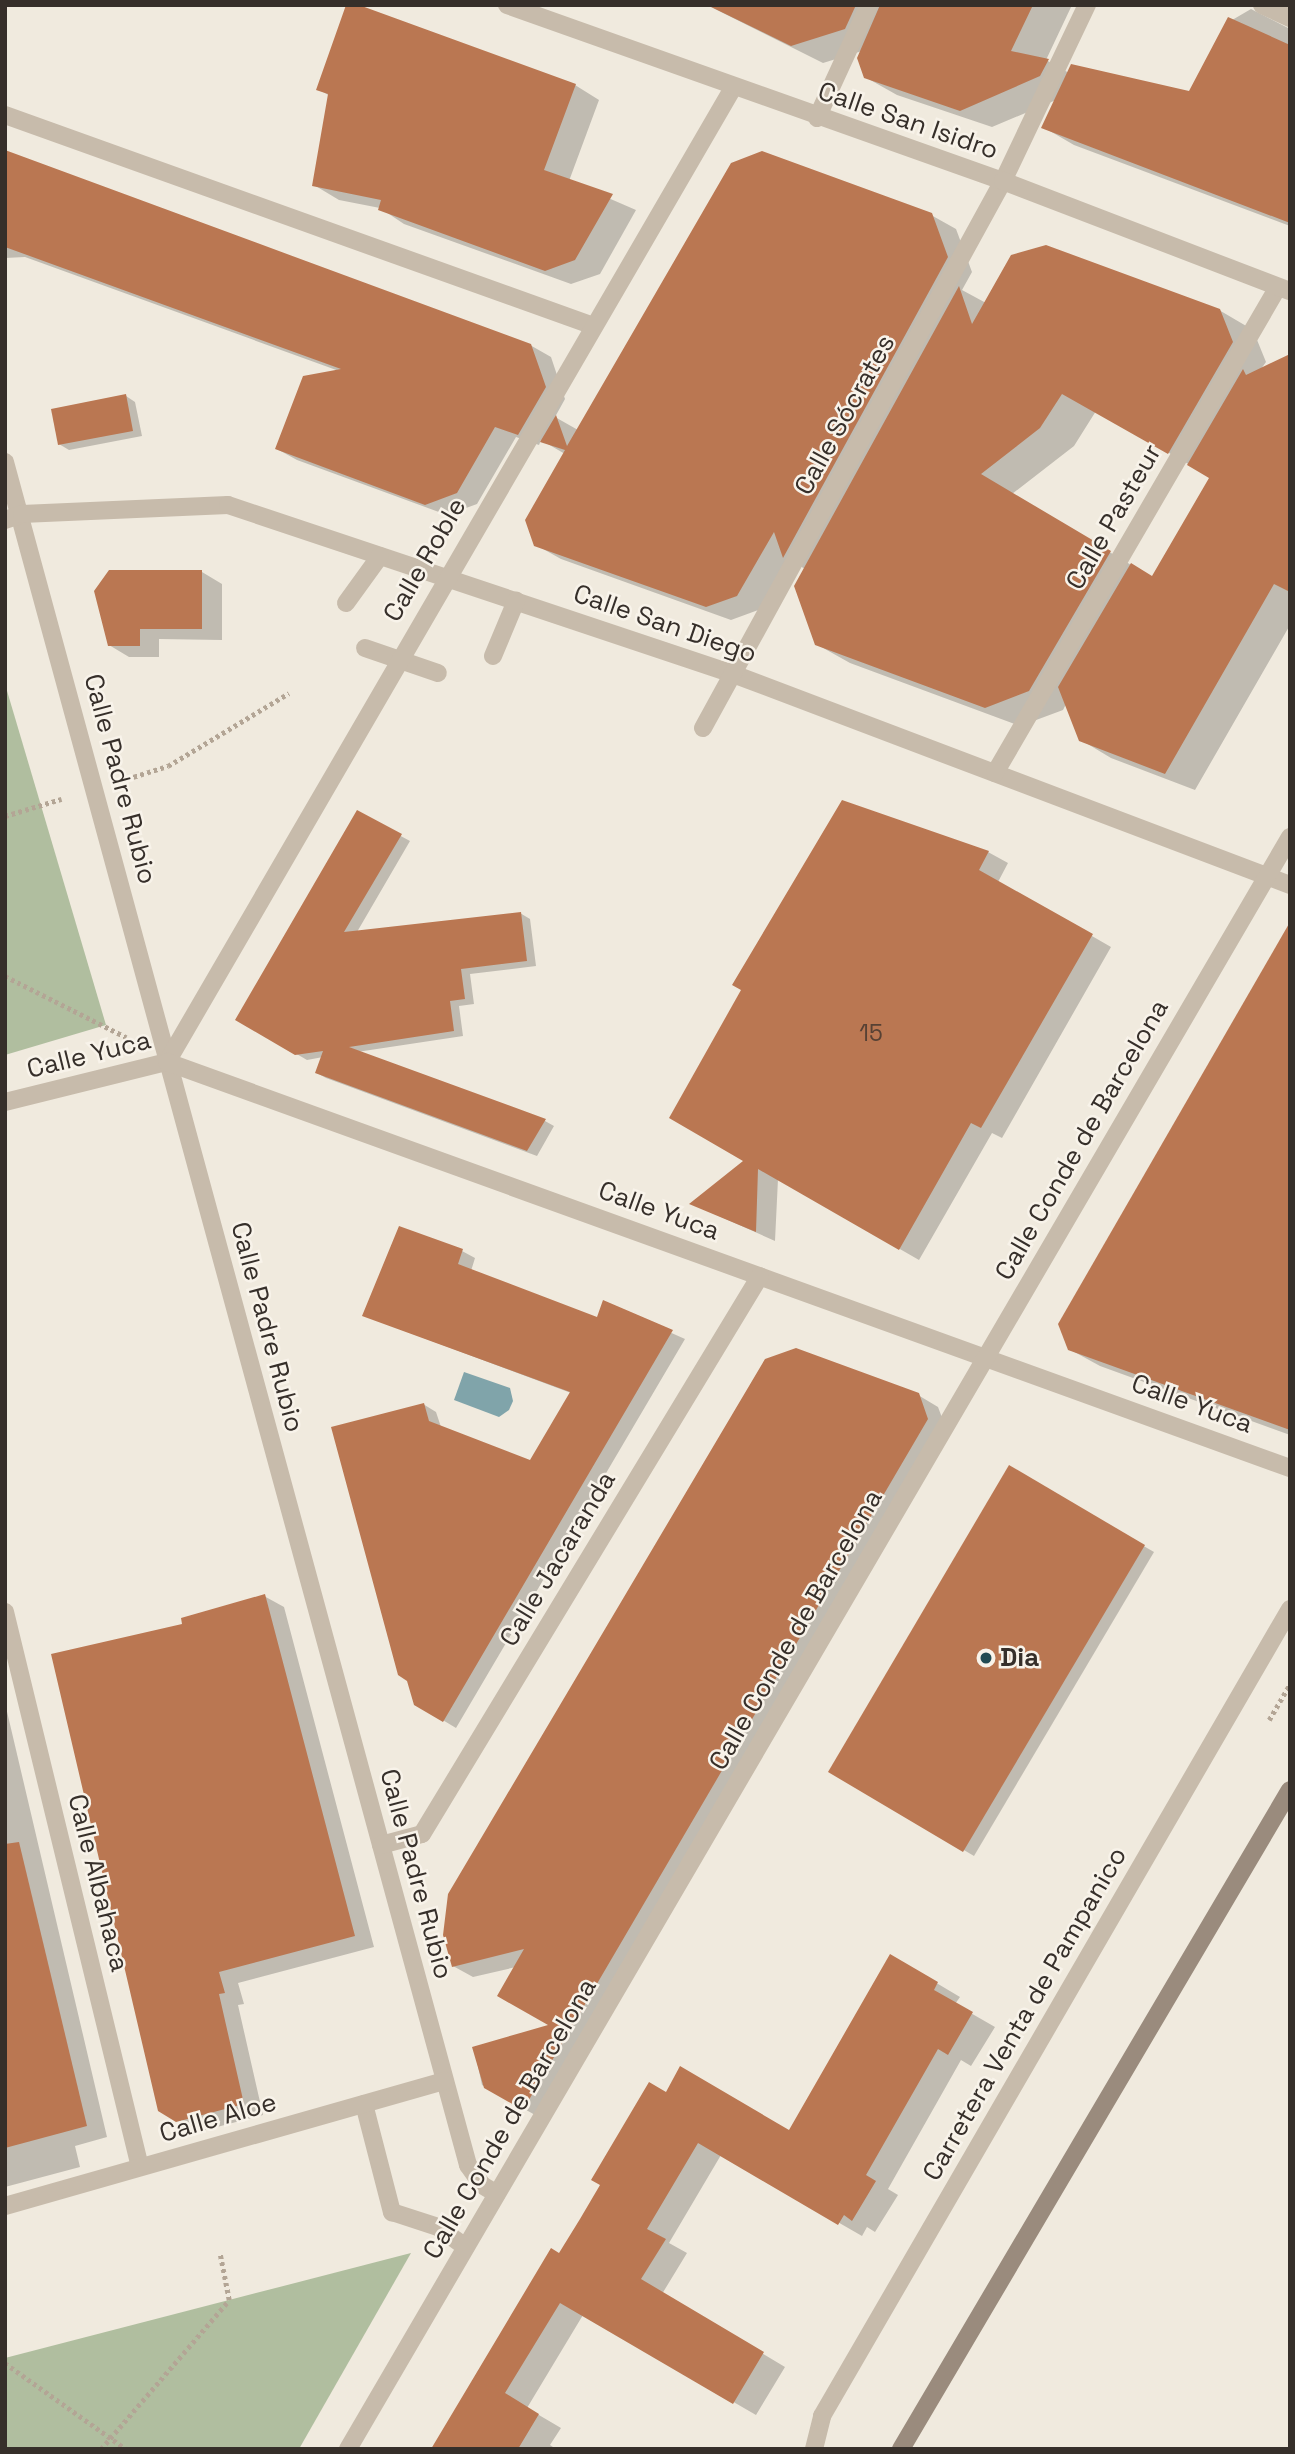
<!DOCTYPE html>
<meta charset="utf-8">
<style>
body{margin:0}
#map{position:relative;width:1295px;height:2454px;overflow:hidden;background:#f0eade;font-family:"Space Grotesk",sans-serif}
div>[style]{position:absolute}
.green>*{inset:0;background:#b0be9f}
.water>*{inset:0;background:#80a4aa}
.shadow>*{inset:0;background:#0003}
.building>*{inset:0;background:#ba7752}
.path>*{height:4.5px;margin-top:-2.25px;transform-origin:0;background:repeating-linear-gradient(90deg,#b3a595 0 3.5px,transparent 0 7px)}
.service>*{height:18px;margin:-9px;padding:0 9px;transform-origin:9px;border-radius:9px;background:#c7bbab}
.minor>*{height:18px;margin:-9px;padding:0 9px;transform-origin:9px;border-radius:9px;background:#c7bbab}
.tertiary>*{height:18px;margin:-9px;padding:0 9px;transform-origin:9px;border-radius:9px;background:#c7bbab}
.secondary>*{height:18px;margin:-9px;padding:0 9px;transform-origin:9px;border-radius:9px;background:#9a8b7d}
.dots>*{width:19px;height:19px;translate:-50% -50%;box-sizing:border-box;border:4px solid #f8f3ea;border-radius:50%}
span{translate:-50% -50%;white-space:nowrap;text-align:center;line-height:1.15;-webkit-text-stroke:5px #f8f3ea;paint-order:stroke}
.number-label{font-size:23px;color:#574134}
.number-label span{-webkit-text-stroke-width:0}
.street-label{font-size:26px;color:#362f2a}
.poi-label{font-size:26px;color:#362f2a;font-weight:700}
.left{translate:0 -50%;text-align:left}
.frame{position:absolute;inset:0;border:7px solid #362f2a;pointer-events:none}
</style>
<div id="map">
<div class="green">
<div style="clip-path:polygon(5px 684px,106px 1025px,5px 1055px)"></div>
<div style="clip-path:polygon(411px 2253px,299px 2449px,5px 2449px,5px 2358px)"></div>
</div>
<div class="water">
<div style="clip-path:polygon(464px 1372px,510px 1388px,513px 1401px,509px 1410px,499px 1417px,454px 1400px)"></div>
</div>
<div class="shadow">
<div style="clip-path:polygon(707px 5px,1072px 5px,1046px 60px,1069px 73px,1190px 93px,1227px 23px,1251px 9px,1290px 29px,1290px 226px,1074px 145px,1043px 127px,1056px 100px,992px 127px,897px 95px,865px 77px,862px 51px,823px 63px)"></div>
<div style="clip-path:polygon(575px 85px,599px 100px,569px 181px,636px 210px,600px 274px,571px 284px,404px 224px,380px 208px,339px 200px,314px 185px,330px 96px,318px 89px)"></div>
<div style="clip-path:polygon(evenodd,5px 158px,530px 345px,551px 357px,565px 399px,555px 417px,578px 430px,931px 215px,956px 229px,972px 272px,962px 290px,986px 303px,1219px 310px,1253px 330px,1266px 362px,1261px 369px,1290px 356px,1290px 625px,1195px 790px,1111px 758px,1081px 740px,1066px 704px,1063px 710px,1020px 726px,850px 663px,816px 644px,805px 569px,790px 560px,761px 609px,731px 620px,561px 559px,536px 545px,565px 454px,541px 440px,539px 445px,516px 437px,477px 504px,447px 515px,297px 460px,277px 449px,339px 371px,25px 257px,5px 258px,5px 158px,1096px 411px,1211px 477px,1153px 578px,1012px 494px,1074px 446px,1096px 411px)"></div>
<div style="clip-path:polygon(126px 396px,135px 402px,142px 436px,69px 450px,59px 444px)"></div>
<div style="clip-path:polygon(202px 572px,222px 584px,222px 640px,159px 639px,159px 657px,129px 657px,109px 645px)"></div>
<div style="clip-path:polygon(842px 802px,988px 852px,1008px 863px,998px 882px,1111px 947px,1002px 1138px,992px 1133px,919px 1260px,778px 1179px,775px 1241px,692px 1204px,746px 1160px,744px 990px)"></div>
<div style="clip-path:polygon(358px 813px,410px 841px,357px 932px,520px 913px,530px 919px,536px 966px,470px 974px,474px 1004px,459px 1006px,463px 1036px,357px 1052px,545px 1121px,554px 1126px,537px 1156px,326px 1078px,317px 1073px,323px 1057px,307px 1060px,238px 1020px)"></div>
<div style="clip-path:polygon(1290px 951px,1290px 1435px,1100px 1366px,1069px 1349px)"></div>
<div style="clip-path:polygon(462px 1251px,475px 1258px,471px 1271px,598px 1319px,604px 1303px,685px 1339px,456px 1728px,416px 1704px,423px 1404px,436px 1412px,441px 1427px,531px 1462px,571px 1393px,365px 1316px)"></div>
<div style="clip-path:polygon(918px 1395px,938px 1407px,947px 1431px,544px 2120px,482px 2085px,474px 2048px,552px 2026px,516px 1967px,473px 1977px,453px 1966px)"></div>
<div style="clip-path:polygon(1009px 1468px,1154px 1552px,974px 1856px,830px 1771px)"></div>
<div style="clip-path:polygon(264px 1596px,284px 1607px,374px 1947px,238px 1983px,244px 2004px,238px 2005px,263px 2115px,198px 2132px,159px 2109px,184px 1625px)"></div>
<div style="clip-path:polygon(5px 1703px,107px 2137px,75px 2146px,80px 2167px,5px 2187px)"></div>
<div style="clip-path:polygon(891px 1956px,960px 1997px,955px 2004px,995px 2027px,971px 2066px,961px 2060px,888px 2189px,898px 2195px,875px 2232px,867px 2227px,862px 2236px,721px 2155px,669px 2243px,687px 2253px,662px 2294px,785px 2367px,756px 2415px,583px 2315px,527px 2408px,561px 2428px,550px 2445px,556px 2449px,433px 2449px,667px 2094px,789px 2132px)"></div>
</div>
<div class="building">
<div style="clip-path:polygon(346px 5px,359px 5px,576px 84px,544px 170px,613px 194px,575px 260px,545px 271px,378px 210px,381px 200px,312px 186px,328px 94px,316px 90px)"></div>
<div style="clip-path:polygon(707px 5px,856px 5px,845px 29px,791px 46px)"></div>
<div style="clip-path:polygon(880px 5px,1033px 5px,1011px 51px,1049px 59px,1040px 76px,960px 111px,864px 78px,857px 58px)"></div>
<div style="clip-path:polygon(1228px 17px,1290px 45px,1290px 223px,1041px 128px,1071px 64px,1189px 91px)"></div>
<div style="clip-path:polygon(5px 150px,531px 344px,546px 387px,518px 435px,495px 427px,457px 493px,425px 505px,275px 449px,303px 376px,341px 369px,5px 247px)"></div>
<div style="clip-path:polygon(762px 151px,932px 213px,948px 257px,783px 558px,774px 532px,737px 596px,706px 607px,534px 546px,525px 520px,565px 450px,540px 442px,556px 415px,567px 446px,731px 163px)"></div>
<div style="clip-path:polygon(1046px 245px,1220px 309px,1233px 342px,1168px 454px,1062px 394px,1040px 428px,981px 474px,1111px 551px,1029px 691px,985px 708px,815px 645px,794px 586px,959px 286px,972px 324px,1011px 255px)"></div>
<div style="clip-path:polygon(1290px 354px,1290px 592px,1274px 584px,1165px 774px,1079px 741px,1058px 687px,1131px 563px,1152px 576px,1209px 478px,1187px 465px,1243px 369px,1246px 375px)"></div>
<div style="clip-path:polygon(126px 394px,133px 431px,58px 445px,51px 409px)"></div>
<div style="clip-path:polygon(109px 570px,202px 570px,202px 629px,140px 629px,140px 646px,108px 646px,94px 591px)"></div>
<div style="clip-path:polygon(842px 800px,989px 851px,979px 870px,1093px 934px,981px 1128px,971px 1123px,899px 1250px,758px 1169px,756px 1232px,689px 1204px,743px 1161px,669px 1118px,741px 990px,732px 985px)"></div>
<div style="clip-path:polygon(357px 810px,402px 834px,344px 932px,521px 912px,527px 961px,461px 969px,465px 999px,450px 1001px,454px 1031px,349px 1047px,546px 1119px,527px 1151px,315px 1073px,323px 1051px,295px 1055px,235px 1020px)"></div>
<div style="clip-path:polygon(1290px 922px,1290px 1430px,1068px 1350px,1058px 1324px)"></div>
<div style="clip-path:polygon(399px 1226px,463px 1249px,458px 1264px,597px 1317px,603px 1300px,673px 1330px,443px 1722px,414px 1705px,407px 1681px,398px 1675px,331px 1427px,424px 1403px,429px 1421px,530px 1460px,570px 1392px,362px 1316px)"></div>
<div style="clip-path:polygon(796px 1348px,919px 1393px,928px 1419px,523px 2110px,484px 2088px,472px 2047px,548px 2025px,497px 1996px,524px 1949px,452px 1967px,443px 1935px,448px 1894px,765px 1359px)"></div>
<div style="clip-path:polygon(1009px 1465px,1145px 1545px,963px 1852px,828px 1772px)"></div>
<div style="clip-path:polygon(265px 1594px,355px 1936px,219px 1972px,225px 1993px,219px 1994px,244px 2104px,176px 2122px,158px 2111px,51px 1654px,182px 1624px,181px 1618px)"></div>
<div style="clip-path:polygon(19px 1842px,87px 2126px,5px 2148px,5px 1844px)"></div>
<div style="clip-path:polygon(890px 1954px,938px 1982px,934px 1990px,973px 2012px,948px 2055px,938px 2049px,866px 2175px,876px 2181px,852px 2221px,844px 2215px,838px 2225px,698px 2143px,647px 2229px,666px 2239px,641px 2279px,764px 2352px,733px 2404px,560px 2303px,505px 2393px,539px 2414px,518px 2449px,431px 2449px,551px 2248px,559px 2253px,580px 2219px,600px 2185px,591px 2180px,649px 2082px,666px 2092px,680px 2066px,789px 2130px)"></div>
</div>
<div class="path">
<div style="left:127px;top:779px;width:43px;rotate:-17.6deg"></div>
<div style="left:168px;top:766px;width:141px;rotate:-31.1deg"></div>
<div style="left:5px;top:816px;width:59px;rotate:-16.9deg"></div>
<div style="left:5px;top:976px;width:136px;rotate:26.8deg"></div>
<div style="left:1269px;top:1720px;width:42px;rotate:-59.7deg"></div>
<div style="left:5px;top:2363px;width:148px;rotate:35.4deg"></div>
<div style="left:101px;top:2449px;width:196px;rotate:-49.3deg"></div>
<div style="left:229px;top:2300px;width:47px;rotate:-101.1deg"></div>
</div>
<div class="service">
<div style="left:364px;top:2104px;width:112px;rotate:75.5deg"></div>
<div style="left:392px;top:2212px;width:48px;rotate:18.1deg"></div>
<div style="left:438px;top:2227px;width:34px;rotate:36deg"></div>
</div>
<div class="minor">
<div style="left:1262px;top:5px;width:31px;rotate:25deg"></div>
<div style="left:5px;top:115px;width:622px;rotate:19.72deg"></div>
<div style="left:817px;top:118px;width:124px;rotate:-65.3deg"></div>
<div style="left:5px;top:462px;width:1765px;rotate:74.79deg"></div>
<div style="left:468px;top:2165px;width:24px;rotate:55deg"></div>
<div style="left:482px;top:2185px;width:17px;rotate:31deg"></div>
<div style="left:5px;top:520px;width:18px;rotate:-19deg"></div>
<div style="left:22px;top:514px;width:206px;rotate:-2.5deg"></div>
<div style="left:228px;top:505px;width:533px;rotate:18.5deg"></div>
<div style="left:733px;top:674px;width:596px;rotate:20.75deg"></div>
<div style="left:346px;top:603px;width:58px;rotate:-54.1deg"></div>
<div style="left:365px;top:648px;width:77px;rotate:18.9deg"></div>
<div style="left:493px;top:656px;width:60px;rotate:-67.3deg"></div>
<div style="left:703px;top:728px;width:624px;rotate:-61.26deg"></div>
<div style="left:1003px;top:181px;width:195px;rotate:-64.5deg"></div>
<div style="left:995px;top:773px;width:562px;rotate:-59.79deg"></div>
<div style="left:167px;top:1062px;width:1127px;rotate:-59.84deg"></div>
<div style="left:5px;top:1102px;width:167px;rotate:-13.9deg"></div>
<div style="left:167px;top:1062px;width:1194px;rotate:19.88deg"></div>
<div style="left:5px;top:1612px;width:571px;rotate:76.33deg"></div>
<div style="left:381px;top:1845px;width:42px;rotate:-15deg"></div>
<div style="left:422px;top:1834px;width:652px;rotate:-58.8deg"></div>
<div style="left:5px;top:2206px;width:457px;rotate:-15.9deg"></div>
<div style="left:348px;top:2449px;width:1867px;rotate:-59.7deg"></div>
<div style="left:814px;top:2449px;width:34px;rotate:-76deg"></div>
<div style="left:822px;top:2416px;width:933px;rotate:-59.89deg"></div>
</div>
<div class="tertiary">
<div style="left:507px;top:5px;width:526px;rotate:19.54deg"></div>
<div style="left:1003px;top:181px;width:307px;rotate:21deg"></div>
</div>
<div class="secondary">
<div style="left:901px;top:2449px;width:765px;rotate:-59.45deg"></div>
</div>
<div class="dots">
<div style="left:986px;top:1658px;background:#234b53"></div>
</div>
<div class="number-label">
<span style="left:871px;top:1033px">15</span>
</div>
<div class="street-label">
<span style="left:908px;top:121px;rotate:19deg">Calle San Isidro</span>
<span style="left:845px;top:415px;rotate:-61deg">Calle Sócrates</span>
<span style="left:1114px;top:517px;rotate:-60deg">Calle Pasteur</span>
<span style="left:425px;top:560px;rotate:-60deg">Calle Roble</span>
<span style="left:665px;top:624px;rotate:19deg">Calle San Diego</span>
<span style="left:120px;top:779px;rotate:75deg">Calle Padre Rubio</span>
<span style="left:89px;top:1055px;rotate:-14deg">Calle Yuca</span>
<span style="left:1082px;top:1140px;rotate:-60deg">Calle Conde de Barcelona</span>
<span style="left:659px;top:1211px;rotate:20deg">Calle Yuca</span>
<span style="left:267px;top:1327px;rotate:75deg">Calle Padre Rubio</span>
<span style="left:1192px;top:1404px;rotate:20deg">Calle Yuca</span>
<span style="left:558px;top:1559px;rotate:-59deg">Calle Jacaranda</span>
<span style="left:796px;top:1630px;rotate:-60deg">Calle Conde de Barcelona</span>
<span style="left:416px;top:1874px;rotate:75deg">Calle Padre Rubio</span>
<span style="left:98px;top:1883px;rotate:76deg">Calle Albahaca</span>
<span style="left:1025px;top:2014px;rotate:-60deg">Carretera Venta de Pampanico</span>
<span style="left:218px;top:2118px;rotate:-16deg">Calle Aloe</span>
<span style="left:510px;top:2119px;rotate:-60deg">Calle Conde de Barcelona</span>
</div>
<div class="poi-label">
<span class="left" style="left:1000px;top:1658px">Dia</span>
</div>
<div class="frame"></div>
</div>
